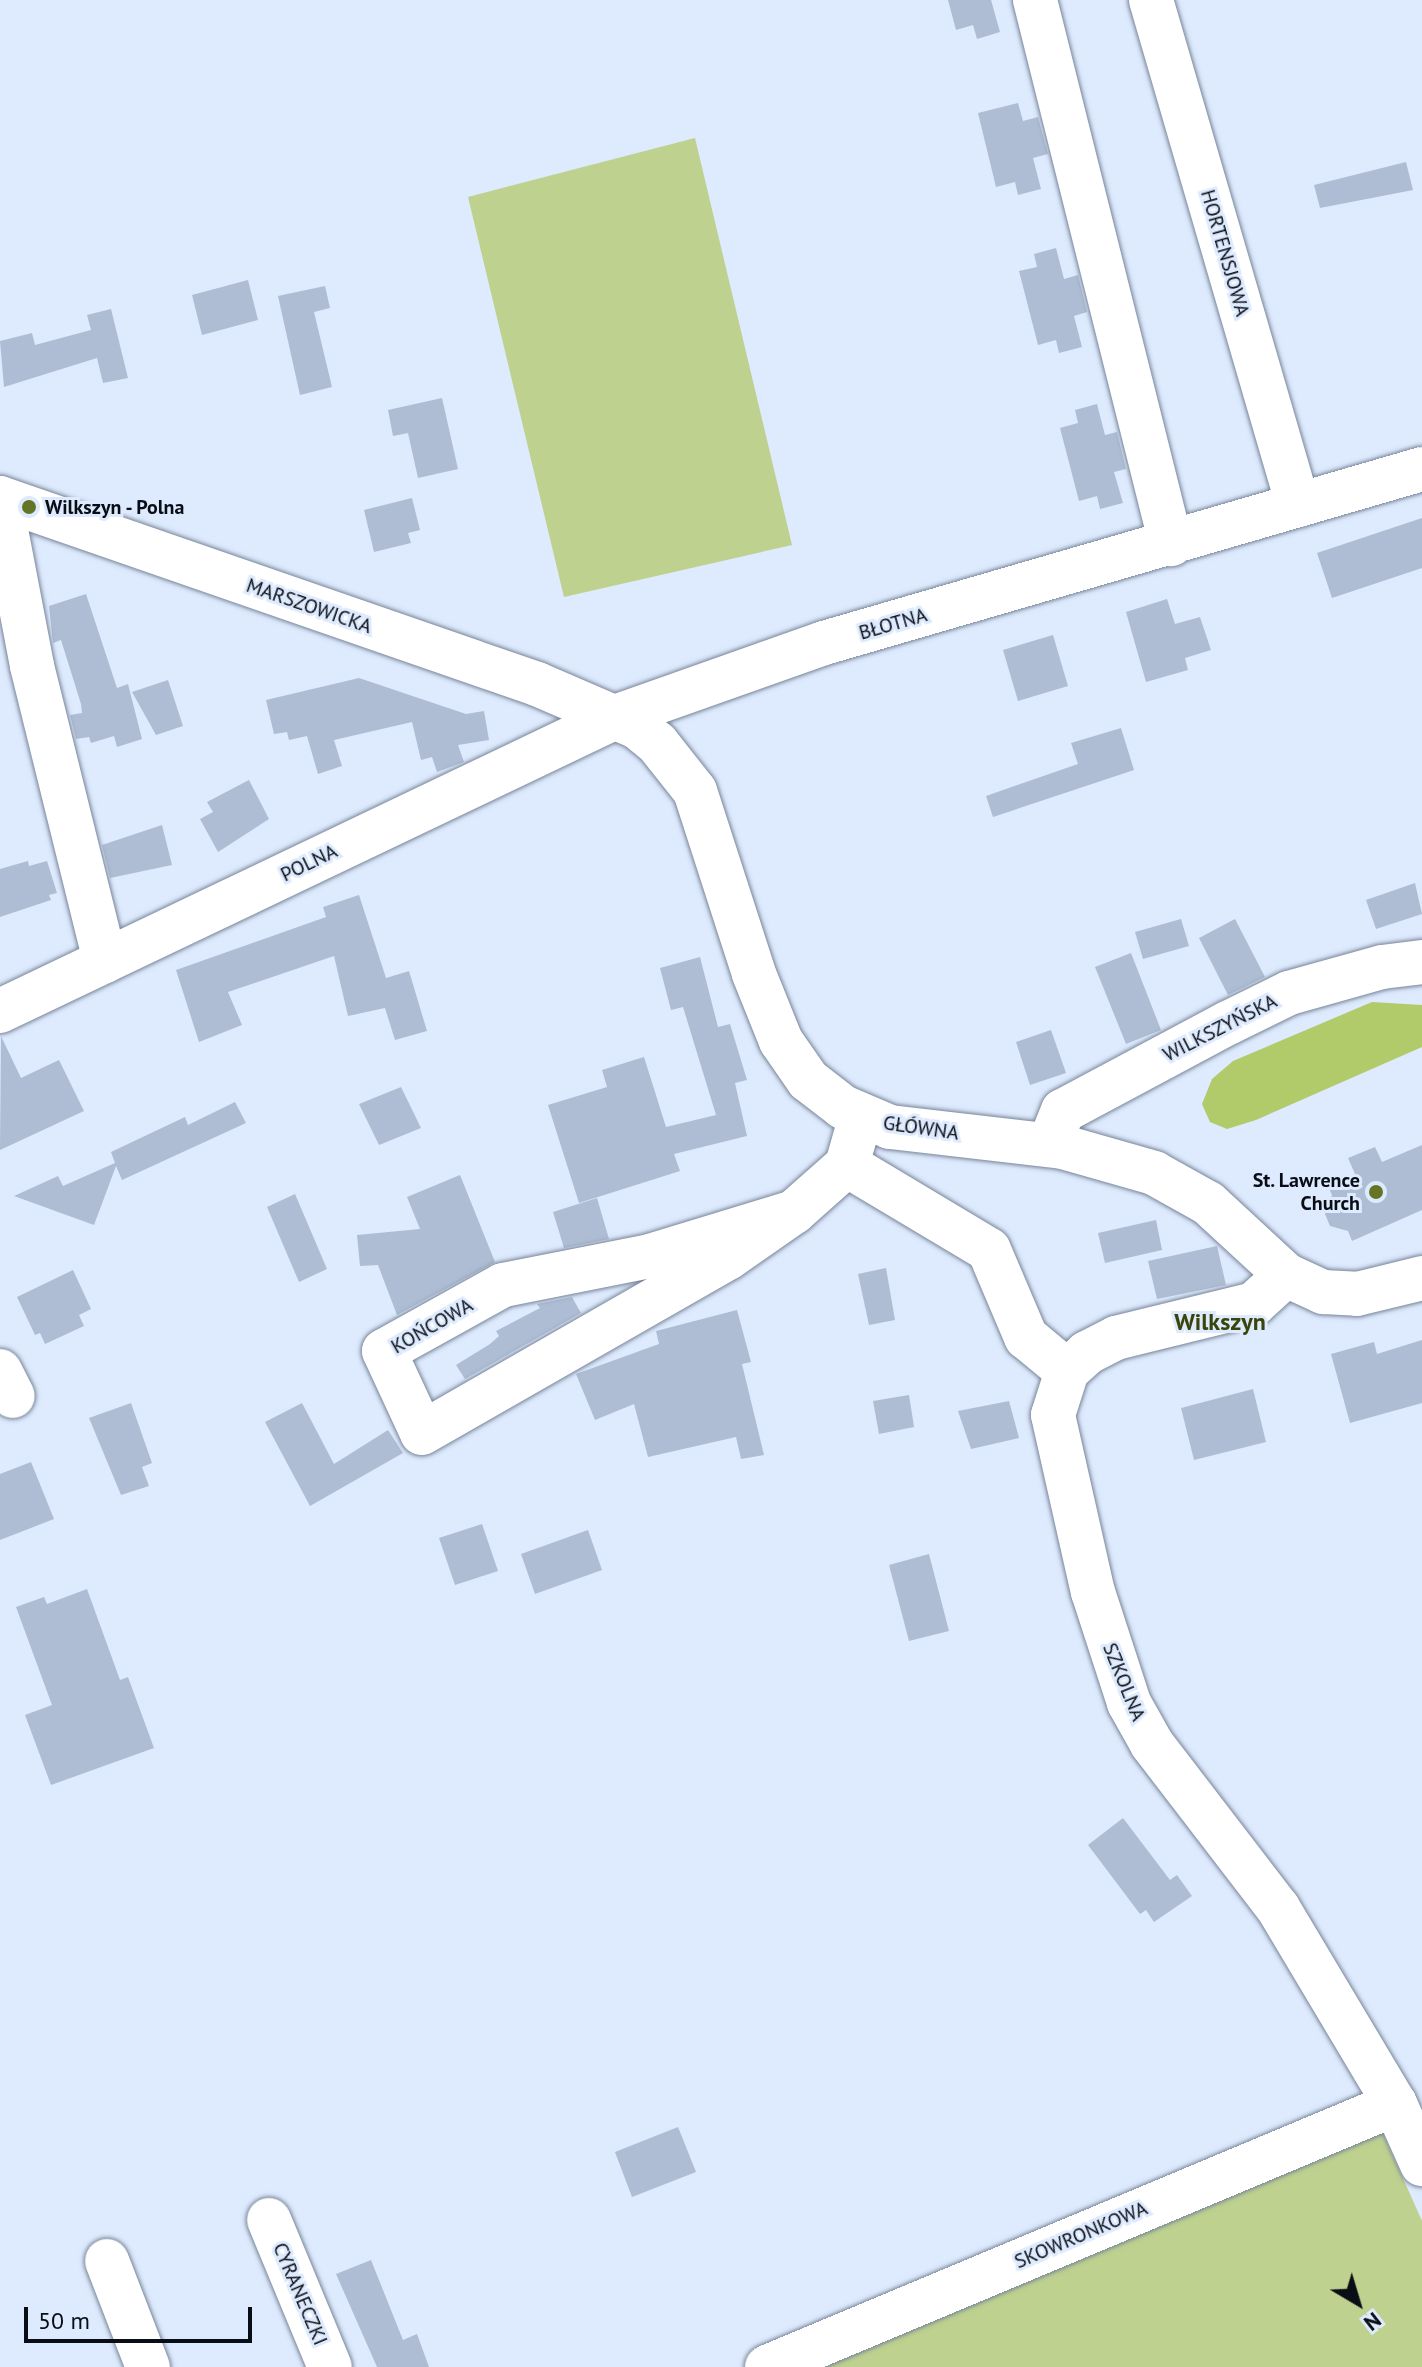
<!DOCTYPE html>
<meta charset="utf-8">
<style>
body{margin:0}
#map{position:relative;width:1422px;height:2367px;overflow:hidden;background:#deeafd;font-family:"PT Sans",sans-serif}
div>[style]{position:absolute}
.green>*{inset:0;background:#bed18f}
.water>*{inset:0;background:#b1ca6a}
.building>*{inset:0;background:#aebdd4}
.roads{filter:drop-shadow(0 0 2px #77859a) drop-shadow(0 0 2px #77859a)}
.minor>*{height:44px;margin:-22px;padding:0 22px;transform-origin:22px;border-radius:22px;background:#fff}
.dots>*{width:22px;height:22px;translate:-50% -50%;box-sizing:border-box;border:4px solid #deeafd;border-radius:50%}
span{translate:-50% -50%;white-space:nowrap;text-align:center;line-height:1.15;-webkit-text-stroke:6px #deeafd;paint-order:stroke}
.street-label{font-size:20px;color:#090e16}
.poi-label{font-size:20px;color:#090e16;font-weight:700}
.left{translate:0 -50%;text-align:left}
.right{translate:-100% -50%;text-align:right}
.quarter-label{font-size:24px;color:#39450b;font-weight:700}
.north{position:absolute;left:1318px;top:2263px;width:80px;height:80px;-webkit-text-stroke:6px #deeafd;paint-order:stroke;rotate:142deg;font-size:22px;font-weight:700;line-height:32px;text-align:center;color:#090e16}
.north::after{content:'';display:block;margin:auto;width:28px;height:36px;background:#090e16;clip-path:polygon(50% 0,100% 100%,50% 72%,0 100%)}
.scale{position:absolute;left:24px;top:2307px;width:228px;height:36px;box-sizing:border-box;border:4px solid #090e16;border-top:0;padding-left:10px;font-size:24px;line-height:28px;white-space:nowrap;color:#090e16;-webkit-text-stroke:6px #deeafd;paint-order:stroke}
</style>
<div id="map">
<div class="green">
<div style="clip-path:polygon(695px 138px,792px 545px,564px 597px,468px 197px)"></div>
<div style="clip-path:polygon(1382px 2131px,1422px 2221px,1422px 2367px,823px 2367px)"></div>
</div>
<div class="water">
<div style="clip-path:polygon(1372px 1002px,1422px 1005px,1422px 1047px,1256px 1120px,1227px 1129px,1210px 1122px,1202px 1104px,1212px 1079px,1233px 1061px)"></div>
</div>
<div class="building">
<div style="clip-path:polygon(948px 0,991px 0,1000px 32px,977px 39px,973px 25px,956px 30px)"></div>
<div style="clip-path:polygon(1018px 103px,1023px 121px,1038px 117px,1048px 154px,1033px 158px,1041px 189px,1018px 195px,1015px 182px,996px 187px,978px 113px)"></div>
<div style="clip-path:polygon(1406px 162px,1413px 190px,1320px 208px,1314px 185px)"></div>
<div style="clip-path:polygon(1056px 248px,1064px 279px,1078px 275px,1087px 312px,1074px 316px,1082px 347px,1059px 353px,1056px 340px,1038px 345px,1019px 271px,1037px 267px,1034px 254px)"></div>
<div style="clip-path:polygon(248px 280px,258px 320px,202px 335px,192px 295px)"></div>
<div style="clip-path:polygon(325px 286px,330px 308px,314px 312px,332px 387px,300px 395px,278px 296px)"></div>
<div style="clip-path:polygon(111px 309px,128px 378px,103px 383px,97px 358px,4px 387px,0 341px,32px 333px,35px 345px,91px 330px,87px 315px)"></div>
<div style="clip-path:polygon(442px 398px,458px 469px,418px 478px,408px 433px,393px 436px,388px 410px)"></div>
<div style="clip-path:polygon(1097px 404px,1105px 435px,1117px 432px,1126px 469px,1114px 472px,1123px 503px,1100px 509px,1097px 496px,1079px 501px,1060px 428px,1078px 423px,1075px 410px)"></div>
<div style="clip-path:polygon(412px 498px,420px 530px,408px 533px,411px 543px,374px 552px,364px 510px)"></div>
<div style="clip-path:polygon(1422px 518px,1422px 568px,1332px 598px,1317px 553px)"></div>
<div style="clip-path:polygon(86px 594px,117px 688px,128px 684px,142px 739px,117px 747px,114px 736px,91px 743px,89px 737px,76px 739px,70px 715px,82px 713px,81px 704px,61px 640px,53px 643px,49px 606px)"></div>
<div style="clip-path:polygon(1167px 599px,1175px 624px,1200px 617px,1211px 650px,1185px 658px,1188px 670px,1146px 682px,1126px 612px)"></div>
<div style="clip-path:polygon(1053px 635px,1068px 686px,1018px 701px,1003px 650px)"></div>
<div style="clip-path:polygon(359px 678px,466px 714px,484px 711px,489px 740px,458px 745px,464px 762px,437px 772px,432px 757px,421px 760px,412px 722px,334px 740px,342px 766px,318px 774px,307px 736px,289px 740px,287px 732px,274px 734px,266px 700px)"></div>
<div style="clip-path:polygon(168px 680px,183px 726px,156px 735px,132px 692px)"></div>
<div style="clip-path:polygon(1121px 728px,1134px 770px,993px 817px,986px 796px,1078px 764px,1071px 743px)"></div>
<div style="clip-path:polygon(249px 780px,269px 819px,218px 852px,200px 819px,213px 812px,207px 802px)"></div>
<div style="clip-path:polygon(162px 825px,172px 865px,110px 878px,102px 845px)"></div>
<div style="clip-path:polygon(28px 861px,29px 866px,47px 861px,57px 893px,49px 895px,51px 900px,0 917px,0 869px)"></div>
<div style="clip-path:polygon(1415px 883px,1422px 914px,1376px 929px,1366px 900px)"></div>
<div style="clip-path:polygon(359px 895px,386px 978px,409px 971px,427px 1031px,395px 1040px,385px 1008px,348px 1016px,334px 956px,228px 992px,242px 1025px,199px 1042px,176px 970px,326px 917px,323px 907px)"></div>
<div style="clip-path:polygon(1181px 919px,1189px 946px,1143px 959px,1135px 932px)"></div>
<div style="clip-path:polygon(1235px 919px,1265px 977px,1228px 995px,1199px 938px)"></div>
<div style="clip-path:polygon(1131px 953px,1161px 1030px,1126px 1044px,1095px 967px)"></div>
<div style="clip-path:polygon(700px 957px,718px 1027px,730px 1024px,747px 1080px,735px 1083px,747px 1136px,674px 1154px,680px 1171px,579px 1203px,548px 1105px,607px 1087px,602px 1070px,644px 1057px,666px 1127px,716px 1115px,683px 1007px,671px 1010px,660px 968px)"></div>
<div style="clip-path:polygon(1051px 1030px,1066px 1073px,1030px 1085px,1016px 1042px)"></div>
<div style="clip-path:polygon(1px 1036px,21px 1078px,59px 1060px,84px 1111px,0 1150px)"></div>
<div style="clip-path:polygon(401px 1087px,421px 1128px,379px 1145px,359px 1104px)"></div>
<div style="clip-path:polygon(235px 1102px,246px 1123px,122px 1180px,116px 1166px,94px 1225px,14px 1196px,58px 1176px,63px 1186px,115px 1163px,111px 1152px,185px 1117px,188px 1125px)"></div>
<div style="clip-path:polygon(1422px 1145px,1422px 1210px,1352px 1241px,1348px 1231px,1330px 1226px,1325px 1214px,1332px 1195px,1328px 1186px,1355px 1174px,1348px 1158px,1375px 1147px,1382px 1162px)"></div>
<div style="clip-path:polygon(460px 1175px,495px 1262px,397px 1315px,378px 1265px,360px 1266px,357px 1235px,420px 1229px,407px 1197px)"></div>
<div style="clip-path:polygon(295px 1194px,327px 1269px,299px 1282px,267px 1207px)"></div>
<div style="clip-path:polygon(597px 1198px,609px 1239px,564px 1248px,553px 1212px)"></div>
<div style="clip-path:polygon(1156px 1220px,1162px 1250px,1105px 1263px,1098px 1233px)"></div>
<div style="clip-path:polygon(1217px 1246px,1226px 1285px,1157px 1299px,1148px 1261px)"></div>
<div style="clip-path:polygon(886px 1268px,895px 1320px,869px 1325px,858px 1274px)"></div>
<div style="clip-path:polygon(73px 1270px,91px 1309px,79px 1315px,84px 1326px,45px 1344px,40px 1333px,35px 1335px,17px 1297px)"></div>
<div style="clip-path:polygon(572px 1297px,581px 1313px,465px 1379px,456px 1365px,490px 1344px,499px 1336px,496px 1331px,540px 1308px,537px 1304px)"></div>
<div style="clip-path:polygon(737px 1310px,751px 1362px,742px 1364px,764px 1455px,741px 1459px,736px 1437px,648px 1457px,634px 1404px,595px 1420px,576px 1374px,659px 1344px,656px 1331px)"></div>
<div style="clip-path:polygon(1422px 1340px,1422px 1403px,1350px 1423px,1331px 1354px,1374px 1342px,1377px 1354px)"></div>
<div style="clip-path:polygon(1253px 1389px,1266px 1442px,1194px 1460px,1181px 1408px)"></div>
<div style="clip-path:polygon(909px 1395px,914px 1427px,879px 1434px,873px 1401px)"></div>
<div style="clip-path:polygon(1009px 1401px,1019px 1438px,971px 1449px,958px 1411px)"></div>
<div style="clip-path:polygon(131px 1403px,152px 1463px,142px 1467px,149px 1486px,121px 1495px,89px 1418px)"></div>
<div style="clip-path:polygon(302px 1403px,334px 1464px,388px 1430px,403px 1453px,310px 1506px,265px 1422px)"></div>
<div style="clip-path:polygon(31px 1462px,54px 1519px,0 1540px,0 1474px)"></div>
<div style="clip-path:polygon(482px 1524px,498px 1571px,455px 1585px,439px 1538px)"></div>
<div style="clip-path:polygon(588px 1530px,602px 1570px,535px 1594px,521px 1554px)"></div>
<div style="clip-path:polygon(929px 1554px,949px 1631px,909px 1641px,889px 1565px)"></div>
<div style="clip-path:polygon(87px 1589px,120px 1680px,128px 1677px,154px 1748px,51px 1785px,25px 1715px,52px 1705px,16px 1607px,44px 1597px,47px 1604px)"></div>
<div style="clip-path:polygon(1123px 1818px,1170px 1880px,1177px 1875px,1192px 1896px,1154px 1922px,1146px 1910px,1140px 1914px,1088px 1845px)"></div>
<div style="clip-path:polygon(678px 2127px,696px 2172px,632px 2197px,615px 2152px)"></div>
<div style="clip-path:polygon(371px 2260px,403px 2340px,417px 2334px,429px 2367px,377px 2367px,336px 2274px)"></div>
</div>
<div class="roads">
<div class="minor">
<div style="left:1035px;top:0;width:561px;rotate:75.96deg"></div>
<div style="left:1151px;top:0;width:526px;rotate:73.77deg"></div>
<div style="left:0;top:498px;width:568px;rotate:19.1deg"></div>
<div style="left:537px;top:684px;width:109px;rotate:23.3deg"></div>
<div style="left:637px;top:727px;width:26px;rotate:39deg"></div>
<div style="left:657px;top:743px;width:61px;rotate:51.6deg"></div>
<div style="left:695px;top:791px;width:192px;rotate:72.1deg"></div>
<div style="left:754px;top:974px;width:72px;rotate:68.1deg"></div>
<div style="left:781px;top:1041px;width:47px;rotate:55.3deg"></div>
<div style="left:808px;top:1080px;width:44px;rotate:37.6deg"></div>
<div style="left:843px;top:1107px;width:51px;rotate:23.1deg"></div>
<div style="left:890px;top:1127px;width:174px;rotate:6.6deg"></div>
<div style="left:1063px;top:1147px;width:95px;rotate:15.9deg"></div>
<div style="left:1154px;top:1173px;width:62px;rotate:29.1deg"></div>
<div style="left:1208px;top:1203px;width:106px;rotate:42.7deg"></div>
<div style="left:1286px;top:1275px;width:41px;rotate:24.7deg"></div>
<div style="left:1323px;top:1292px;width:34px;rotate:3deg"></div>
<div style="left:1357px;top:1294px;width:67px;rotate:-13.8deg"></div>
<div style="left:0;top:498px;width:171px;rotate:79.2deg"></div>
<div style="left:32px;top:666px;width:304px;rotate:76.1deg"></div>
<div style="left:0;top:1011px;width:685px;rotate:-25.52deg"></div>
<div style="left:618px;top:716px;width:219px;rotate:-19.5deg"></div>
<div style="left:824px;top:643px;width:623px;rotate:-16.22deg"></div>
<div style="left:1049px;top:1145px;width:37px;rotate:-68deg"></div>
<div style="left:1063px;top:1111px;width:187px;rotate:-28.1deg"></div>
<div style="left:1228px;top:1023px;width:68px;rotate:-26.2deg"></div>
<div style="left:1289px;top:993px;width:97px;rotate:-15.6deg"></div>
<div style="left:1382px;top:967px;width:40px;rotate:-7.1deg"></div>
<div style="left:847px;top:1165px;width:165px;rotate:30.9deg"></div>
<div style="left:989px;top:1250px;width:95px;rotate:67deg"></div>
<div style="left:1026px;top:1337px;width:53px;rotate:39.7deg"></div>
<div style="left:794px;top:1212px;width:151px;rotate:163deg"></div>
<div style="left:650px;top:1256px;width:150px;rotate:168.8deg"></div>
<div style="left:503px;top:1285px;width:136px;rotate:151deg"></div>
<div style="left:384px;top:1351px;width:90px;rotate:65.1deg"></div>
<div style="left:422px;top:1433px;width:353px;rotate:-29.8deg"></div>
<div style="left:728px;top:1258px;width:80px;rotate:-34.9deg"></div>
<div style="left:794px;top:1212px;width:71px;rotate:-41.6deg"></div>
<div style="left:847px;top:1165px;width:51px;rotate:-74.1deg"></div>
<div style="left:1286px;top:1275px;width:43px;rotate:137.8deg"></div>
<div style="left:1254px;top:1304px;width:142px;rotate:166.2deg"></div>
<div style="left:1116px;top:1338px;width:33px;rotate:153deg"></div>
<div style="left:1087px;top:1353px;width:27px;rotate:138deg"></div>
<div style="left:1067px;top:1371px;width:46px;rotate:107.7deg"></div>
<div style="left:1053px;top:1415px;width:181px;rotate:77.3deg"></div>
<div style="left:1093px;top:1592px;width:117px;rotate:72deg"></div>
<div style="left:1129px;top:1703px;width:47px;rotate:60.7deg"></div>
<div style="left:1152px;top:1744px;width:207px;rotate:52.5deg"></div>
<div style="left:1278px;top:1908px;width:228px;rotate:59.2deg"></div>
<div style="left:1395px;top:2104px;width:66px;rotate:65.8deg"></div>
<div style="left:0;top:1371px;width:28px;rotate:63deg"></div>
<div style="left:269px;top:2220px;width:159px;rotate:67.5deg"></div>
<div style="left:107px;top:2261px;width:114px;rotate:68.9deg"></div>
<div style="left:767px;top:2367px;width:681px;rotate:-22.72deg"></div>
</div>
</div>
<div class="dots">
<div style="left:29px;top:507px;background:#647625"></div>
<div style="left:1376px;top:1192px;background:#647625"></div>
</div>
<div class="street-label">
<span style="left:1225px;top:253px;rotate:74deg">HORTENSJOWA</span>
<span style="left:309px;top:606px;rotate:19deg">MARSZOWICKA</span>
<span style="left:893px;top:624px;rotate:-16deg">BŁOTNA</span>
<span style="left:309px;top:863px;rotate:-26deg">POLNA</span>
<span style="left:1220px;top:1028px;rotate:-27deg">WILKSZYŃSKA</span>
<span style="left:921px;top:1128px;rotate:8deg">GŁÓWNA</span>
<span style="left:432px;top:1326px;rotate:-30deg">KOŃCOWA</span>
<span style="left:1124px;top:1682px;rotate:68deg">SZKOLNA</span>
<span style="left:1081px;top:2235px;rotate:-23deg">SKOWRONKOWA</span>
<span style="left:300px;top:2294px;rotate:67deg">CYRANECZKI</span>
</div>
<div class="poi-label">
<span class="left" style="left:45px;top:507px">Wilkszyn - Polna</span>
<span class="right" style="left:1360px;top:1192px">St. Lawrence<br>Church</span>
</div>
<div class="quarter-label">
<span style="left:1220px;top:1322px">Wilkszyn</span>
</div>
<div class="north">N</div>
<div class="scale">50 m</div>
</div>
